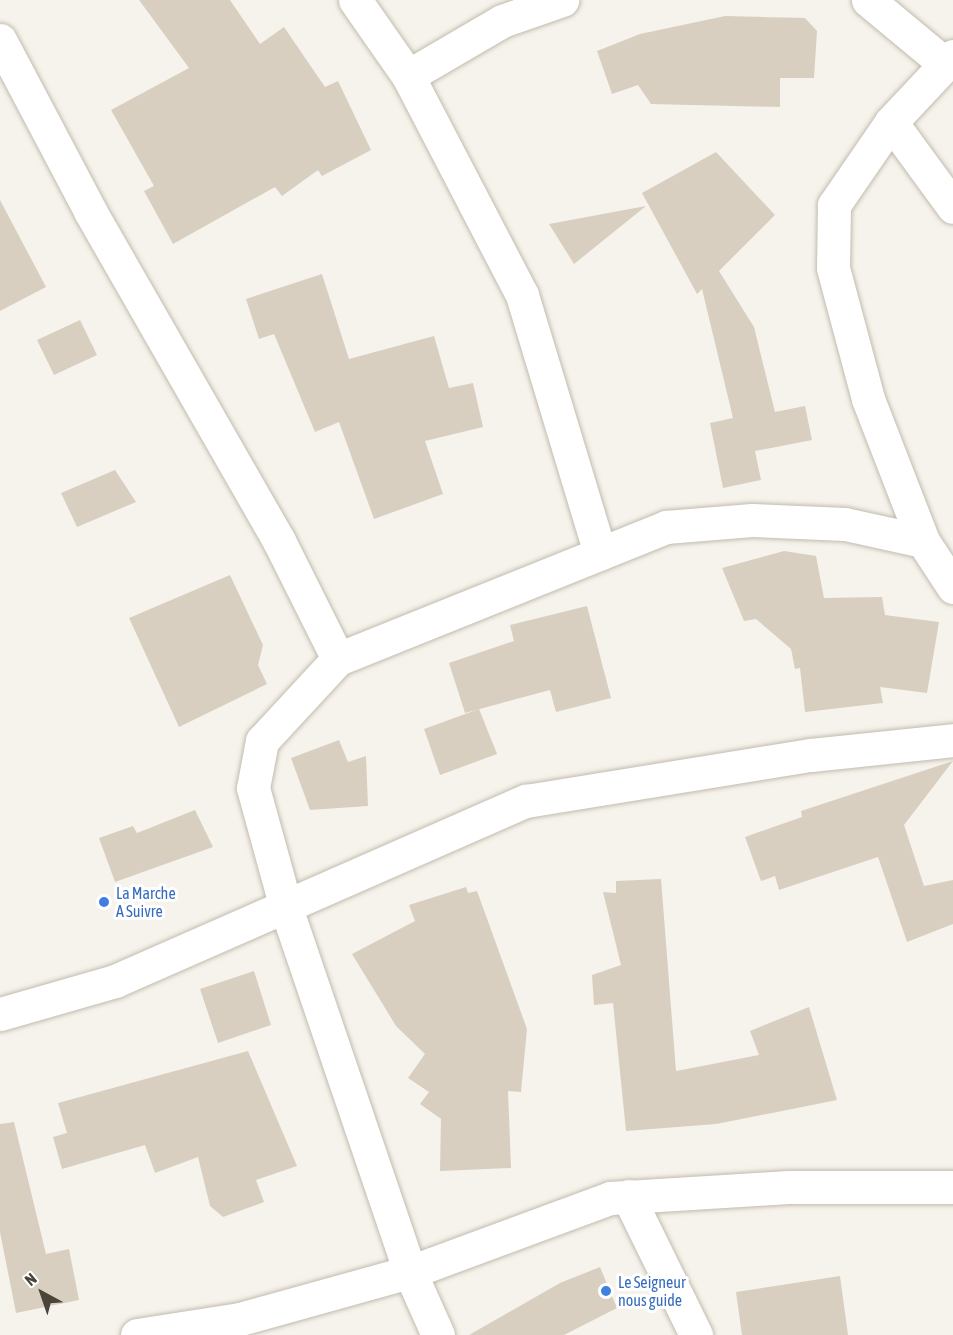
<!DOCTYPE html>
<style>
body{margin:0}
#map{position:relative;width:953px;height:1335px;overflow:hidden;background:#f6f3ec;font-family:"Asap Condensed",sans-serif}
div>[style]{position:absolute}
.building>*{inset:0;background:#d8cfc1}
.roads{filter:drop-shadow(0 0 2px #c2bbae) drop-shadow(0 0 2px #c2bbae)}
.street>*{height:33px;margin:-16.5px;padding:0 16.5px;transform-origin:16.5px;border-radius:16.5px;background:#fff}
.dots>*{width:16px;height:16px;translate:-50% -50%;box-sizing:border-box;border:3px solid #fff;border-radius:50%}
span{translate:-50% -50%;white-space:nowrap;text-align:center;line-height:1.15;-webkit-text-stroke:6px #fff;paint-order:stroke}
.shop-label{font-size:16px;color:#366cbe}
.left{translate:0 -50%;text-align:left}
.north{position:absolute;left:12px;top:1263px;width:60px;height:60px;-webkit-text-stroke:4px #fff;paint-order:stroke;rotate:320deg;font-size:16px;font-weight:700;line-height:24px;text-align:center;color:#4b4439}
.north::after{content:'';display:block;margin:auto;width:21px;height:27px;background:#4b4439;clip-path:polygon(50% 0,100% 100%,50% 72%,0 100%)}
</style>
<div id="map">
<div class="building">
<div style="clip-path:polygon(139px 0,230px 0,260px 44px,284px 27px,325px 87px,338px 81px,371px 150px,322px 176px,318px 170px,282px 196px,275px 187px,173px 244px,144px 191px,154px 186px,111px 110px,189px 68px)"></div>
<div style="clip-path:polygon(725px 16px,805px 18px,817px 31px,814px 78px,780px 78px,780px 107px,651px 104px,638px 85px,612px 94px,597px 51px,640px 34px)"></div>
<div style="clip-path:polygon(716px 152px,775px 215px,719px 271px,754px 327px,775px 412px,805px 406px,812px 440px,755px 451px,761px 480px,723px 488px,710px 423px,733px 418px,702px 289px,697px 294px,642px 193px)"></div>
<div style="clip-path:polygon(0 200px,46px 287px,0 311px)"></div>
<div style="clip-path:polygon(646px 206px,574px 264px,549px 224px)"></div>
<div style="clip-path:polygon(322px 274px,349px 359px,434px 336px,449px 388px,473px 383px,483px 427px,425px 441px,443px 494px,374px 519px,339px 422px,315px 432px,274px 334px,259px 339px,246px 299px)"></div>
<div style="clip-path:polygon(80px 320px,97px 355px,54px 375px,37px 340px)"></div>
<div style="clip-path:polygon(115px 470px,136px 502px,77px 527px,61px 493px)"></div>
<div style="clip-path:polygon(784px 551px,816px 556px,824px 598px,882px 597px,885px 615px,939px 622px,927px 693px,880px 687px,883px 703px,805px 712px,800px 668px,795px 669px,791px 649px,756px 619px,744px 621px,722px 568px)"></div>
<div style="clip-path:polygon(230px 575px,263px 645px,258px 665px,267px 684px,179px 727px,129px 618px)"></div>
<div style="clip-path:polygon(587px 606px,611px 698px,556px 712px,550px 690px,465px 713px,449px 663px,514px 641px,510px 625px)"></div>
<div style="clip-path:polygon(479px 709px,497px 754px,440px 775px,424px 729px)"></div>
<div style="clip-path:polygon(339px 740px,348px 762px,366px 756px,368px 806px,310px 810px,291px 758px)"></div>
<div style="clip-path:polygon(953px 761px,904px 825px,924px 886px,953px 880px,953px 924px,907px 942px,878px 857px,779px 890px,775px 876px,761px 881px,745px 837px,802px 817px,801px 811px)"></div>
<div style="clip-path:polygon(195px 810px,213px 847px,115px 882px,99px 838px,133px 826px,137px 833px)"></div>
<div style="clip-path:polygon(661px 879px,676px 1071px,759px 1055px,750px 1031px,809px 1007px,837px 1100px,716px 1124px,626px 1131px,613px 1003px,594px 1005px,592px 975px,621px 965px,603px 892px,616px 893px,616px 881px)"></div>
<div style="clip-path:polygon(466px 887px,468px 893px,477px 891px,527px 1029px,521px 1092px,508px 1091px,511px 1168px,440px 1171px,441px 1119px,420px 1104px,429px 1092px,408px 1078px,425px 1054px,396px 1026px,352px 954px,415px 921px,409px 905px)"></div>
<div style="clip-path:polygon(254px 971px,271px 1025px,218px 1043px,200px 989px)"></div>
<div style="clip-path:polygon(248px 1051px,297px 1166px,256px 1180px,264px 1202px,223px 1217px,210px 1206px,198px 1157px,155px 1173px,145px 1145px,62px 1169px,53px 1137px,67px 1133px,58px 1103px)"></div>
<div style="clip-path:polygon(14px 1122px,46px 1254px,69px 1249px,79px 1300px,16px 1313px,0 1232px,0 1124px)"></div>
<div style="clip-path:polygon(600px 1267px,617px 1308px,564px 1335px,469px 1335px,560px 1283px)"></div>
<div style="clip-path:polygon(840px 1276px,848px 1335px,742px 1335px,736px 1292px)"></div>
</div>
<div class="roads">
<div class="street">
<div style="left:355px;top:0;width:93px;rotate:55.1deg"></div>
<div style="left:408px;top:76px;width:247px;rotate:62.5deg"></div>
<div style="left:522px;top:295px;width:270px;rotate:73.2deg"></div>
<div style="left:868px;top:0;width:99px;rotate:39.7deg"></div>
<div style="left:0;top:40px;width:193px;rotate:62.2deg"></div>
<div style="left:90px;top:211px;width:380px;rotate:60.2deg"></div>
<div style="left:279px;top:541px;width:132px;rotate:63.4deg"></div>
<div style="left:953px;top:56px;width:91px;rotate:133.2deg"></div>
<div style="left:891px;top:122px;width:101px;rotate:124.5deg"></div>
<div style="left:834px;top:205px;width:63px;rotate:90.9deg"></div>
<div style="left:833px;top:268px;width:136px;rotate:75deg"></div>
<div style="left:868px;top:399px;width:152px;rotate:68.8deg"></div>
<div style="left:923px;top:541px;width:55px;rotate:56.9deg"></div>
<div style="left:408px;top:76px;width:109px;rotate:-30.3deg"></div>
<div style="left:502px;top:21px;width:64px;rotate:-19.3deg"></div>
<div style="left:891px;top:122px;width:105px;rotate:53.9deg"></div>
<div style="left:0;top:1014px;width:120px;rotate:-16deg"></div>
<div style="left:115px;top:981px;width:449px;rotate:-23.7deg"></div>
<div style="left:526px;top:801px;width:289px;rotate:-9.2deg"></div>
<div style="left:811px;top:755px;width:143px;rotate:-6deg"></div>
<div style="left:628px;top:1196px;width:155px;rotate:63.9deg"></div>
<div style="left:137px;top:1335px;width:104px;rotate:-8.8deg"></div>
<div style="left:240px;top:1319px;width:176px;rotate:-15.5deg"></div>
<div style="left:410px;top:1272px;width:213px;rotate:-20.3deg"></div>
<div style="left:610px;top:1198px;width:179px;rotate:-3.5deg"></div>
<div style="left:789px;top:1187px;width:164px"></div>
<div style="left:438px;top:1335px;width:69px;rotate:-114deg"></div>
<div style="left:410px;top:1272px;width:389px;rotate:-108.8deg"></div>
<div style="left:285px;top:904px;width:120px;rotate:-105.4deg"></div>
<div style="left:253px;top:788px;width:48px;rotate:-79.2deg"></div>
<div style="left:262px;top:741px;width:112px;rotate:-47.2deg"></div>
<div style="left:338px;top:659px;width:354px;rotate:-21.9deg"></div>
<div style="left:666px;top:527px;width:86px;rotate:-4.7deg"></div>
<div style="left:752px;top:520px;width:93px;rotate:2.5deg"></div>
<div style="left:845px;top:524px;width:80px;rotate:12.3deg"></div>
</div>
</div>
<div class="dots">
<div style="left:104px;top:902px;background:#3f7fe0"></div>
<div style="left:606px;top:1291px;background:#3f7fe0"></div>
</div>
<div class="shop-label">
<span class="left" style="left:116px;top:902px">La Marche<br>A Suivre</span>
<span class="left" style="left:618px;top:1291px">Le Seigneur<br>nous guide</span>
</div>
<div class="north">N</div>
</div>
